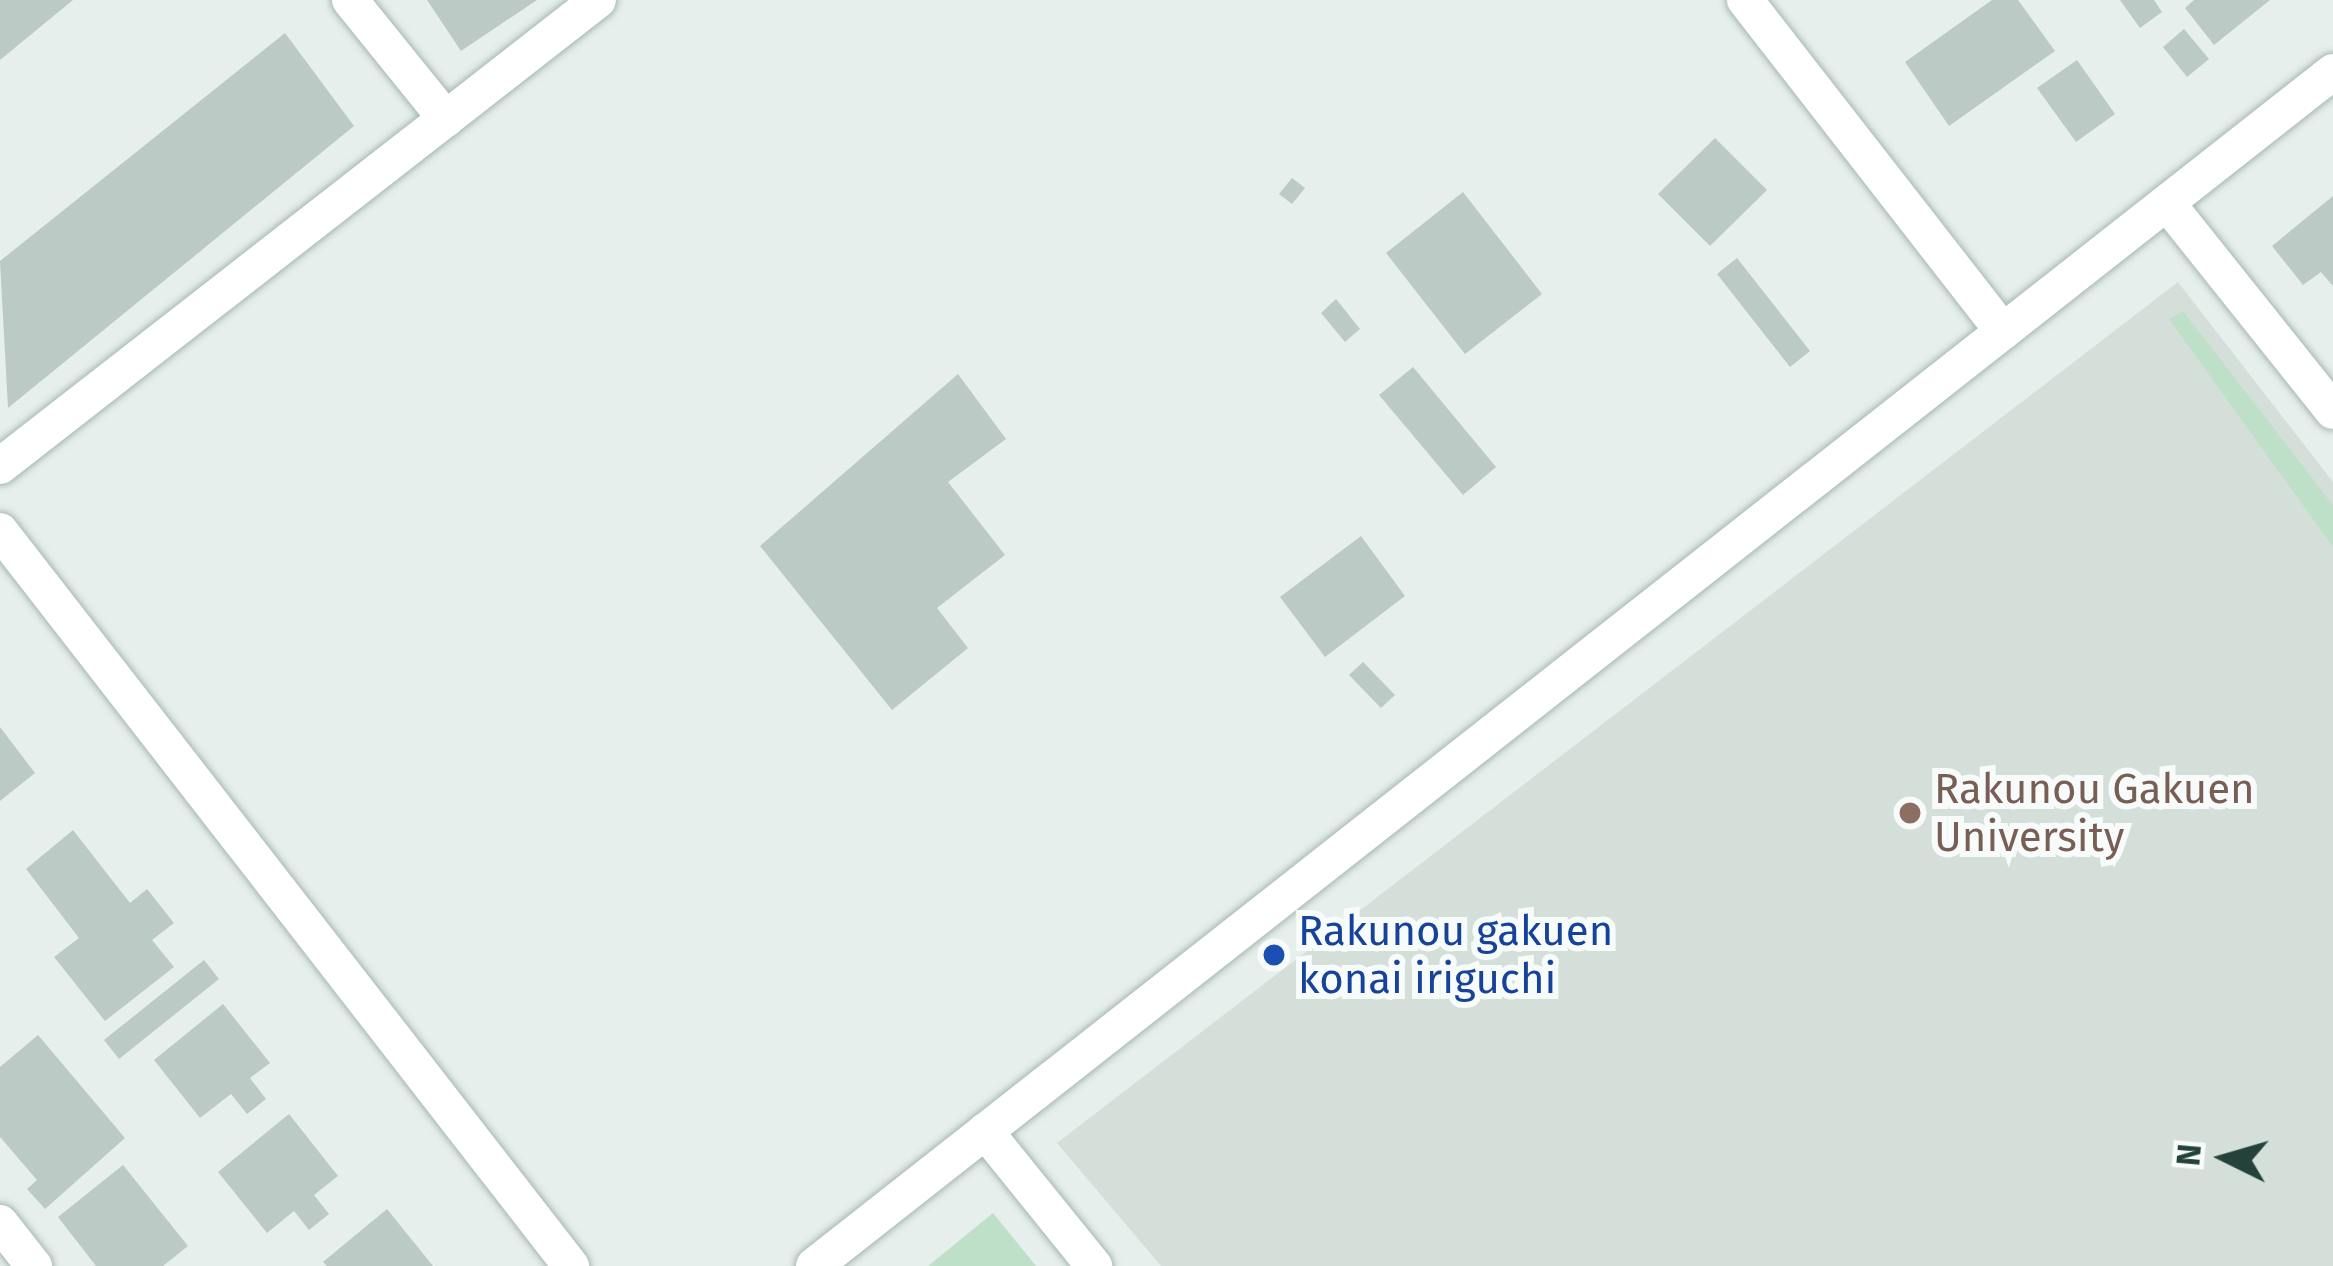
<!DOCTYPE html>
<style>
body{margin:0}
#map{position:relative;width:2333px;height:1266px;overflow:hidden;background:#e6efeb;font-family:"Fira Sans",sans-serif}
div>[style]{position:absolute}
.built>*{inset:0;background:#d4dfda}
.green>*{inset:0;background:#bfe0c8}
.building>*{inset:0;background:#bbcac4}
.roads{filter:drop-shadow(0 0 3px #a8b8b2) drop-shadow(0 0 3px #a8b8b2)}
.minor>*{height:36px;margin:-18px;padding:0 18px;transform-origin:18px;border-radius:18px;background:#fff}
.dots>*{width:33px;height:33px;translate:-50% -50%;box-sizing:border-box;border:6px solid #f7fbf9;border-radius:50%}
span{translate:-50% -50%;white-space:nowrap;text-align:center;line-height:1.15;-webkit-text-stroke:12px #f7fbf9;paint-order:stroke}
.education-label{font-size:42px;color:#785e54}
.left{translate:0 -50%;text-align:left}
.transit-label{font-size:42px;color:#164399}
.north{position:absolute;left:2165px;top:1098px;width:120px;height:120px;-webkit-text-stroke:9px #f7fbf9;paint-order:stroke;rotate:275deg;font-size:33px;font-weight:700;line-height:48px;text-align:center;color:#24423a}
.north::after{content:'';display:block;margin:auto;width:42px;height:54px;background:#24423a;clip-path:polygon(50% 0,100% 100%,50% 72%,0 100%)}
</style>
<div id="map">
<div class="built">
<div style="clip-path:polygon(2178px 282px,2333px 482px,2333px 1266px,1161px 1266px,1057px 1143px)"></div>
</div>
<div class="green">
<div style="clip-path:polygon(2183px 311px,2333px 505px,2333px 547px,2169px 319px)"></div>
<div style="clip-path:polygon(993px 1213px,1036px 1266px,928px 1266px)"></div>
</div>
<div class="building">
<div style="clip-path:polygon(0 0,73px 0,0 60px)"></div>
<div style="clip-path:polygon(427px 0,537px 0,461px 51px)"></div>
<div style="clip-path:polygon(1992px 0,2018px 0,2055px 51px,1949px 126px,1905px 62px)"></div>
<div style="clip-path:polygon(2120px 0,2154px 0,2162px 12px,2140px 28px)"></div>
<div style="clip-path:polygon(2194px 0,2270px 0,2214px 45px,2185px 8px)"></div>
<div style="clip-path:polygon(2184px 29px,2209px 59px,2187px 77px,2163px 47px)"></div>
<div style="clip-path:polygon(285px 33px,354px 126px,8px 408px,0 261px)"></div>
<div style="clip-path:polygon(2077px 60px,2115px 114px,2076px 142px,2037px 88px)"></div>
<div style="clip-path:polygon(1715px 138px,1767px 190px,1710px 246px,1658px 194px)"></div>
<div style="clip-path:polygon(1292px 178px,1305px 188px,1292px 204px,1279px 194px)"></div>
<div style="clip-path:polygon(1463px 192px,1542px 294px,1465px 354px,1386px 253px)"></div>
<div style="clip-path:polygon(2333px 196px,2333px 286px,2321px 272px,2303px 285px,2272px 246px)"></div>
<div style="clip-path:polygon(1737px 258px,1810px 351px,1790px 367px,1717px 274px)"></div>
<div style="clip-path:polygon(1336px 299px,1360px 329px,1345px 342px,1321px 313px)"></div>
<div style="clip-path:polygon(1413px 367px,1496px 467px,1463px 495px,1379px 395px)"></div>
<div style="clip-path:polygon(958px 374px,1006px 439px,948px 482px,1005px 555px,937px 608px,968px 648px,892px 710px,760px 546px)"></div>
<div style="clip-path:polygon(1361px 536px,1405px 596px,1325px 657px,1280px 597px)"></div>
<div style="clip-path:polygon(1363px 662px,1395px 695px,1381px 708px,1349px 675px)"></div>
<div style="clip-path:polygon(0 727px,35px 773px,0 801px)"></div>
<div style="clip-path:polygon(73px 830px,130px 903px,147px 889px,174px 923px,152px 940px,174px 967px,105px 1021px,54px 957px,79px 938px,26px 869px)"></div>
<div style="clip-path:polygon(204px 960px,219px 979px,119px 1059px,104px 1040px)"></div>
<div style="clip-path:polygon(223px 1004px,270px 1063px,250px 1078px,266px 1099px,247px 1114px,231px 1094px,200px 1118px,154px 1060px)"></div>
<div style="clip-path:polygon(38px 1035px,125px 1138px,45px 1209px,27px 1189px,37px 1180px,0 1137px,0 1067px)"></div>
<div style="clip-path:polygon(289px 1114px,338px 1176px,314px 1195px,329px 1214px,309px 1230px,294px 1211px,267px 1233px,218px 1172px)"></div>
<div style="clip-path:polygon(123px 1165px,188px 1246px,163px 1266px,96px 1266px,58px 1217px)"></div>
<div style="clip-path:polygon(387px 1209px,433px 1266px,327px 1266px,323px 1262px)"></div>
</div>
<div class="roads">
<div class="minor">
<div style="left:350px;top:0;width:153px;rotate:51.1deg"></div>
<div style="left:1745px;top:0;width:420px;rotate:52.1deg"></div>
<div style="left:2167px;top:203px;width:266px;rotate:51.4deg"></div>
<div style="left:0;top:466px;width:758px;rotate:-37.93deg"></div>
<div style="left:0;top:531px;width:931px;rotate:52.16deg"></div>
<div style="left:985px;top:1131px;width:174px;rotate:51.1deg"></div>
<div style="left:0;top:1223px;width:55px;rotate:51.7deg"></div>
<div style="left:814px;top:1266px;width:1932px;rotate:-38.17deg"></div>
</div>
</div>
<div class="dots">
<div style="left:1910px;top:813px;background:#8d6e63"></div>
<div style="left:1274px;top:955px;background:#1a4fb4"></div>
</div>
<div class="education-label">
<span class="left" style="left:1934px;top:813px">Rakunou Gakuen<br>University</span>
</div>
<div class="transit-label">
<span class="left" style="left:1298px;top:955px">Rakunou gakuen<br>konai iriguchi</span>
</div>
<div class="north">N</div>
</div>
